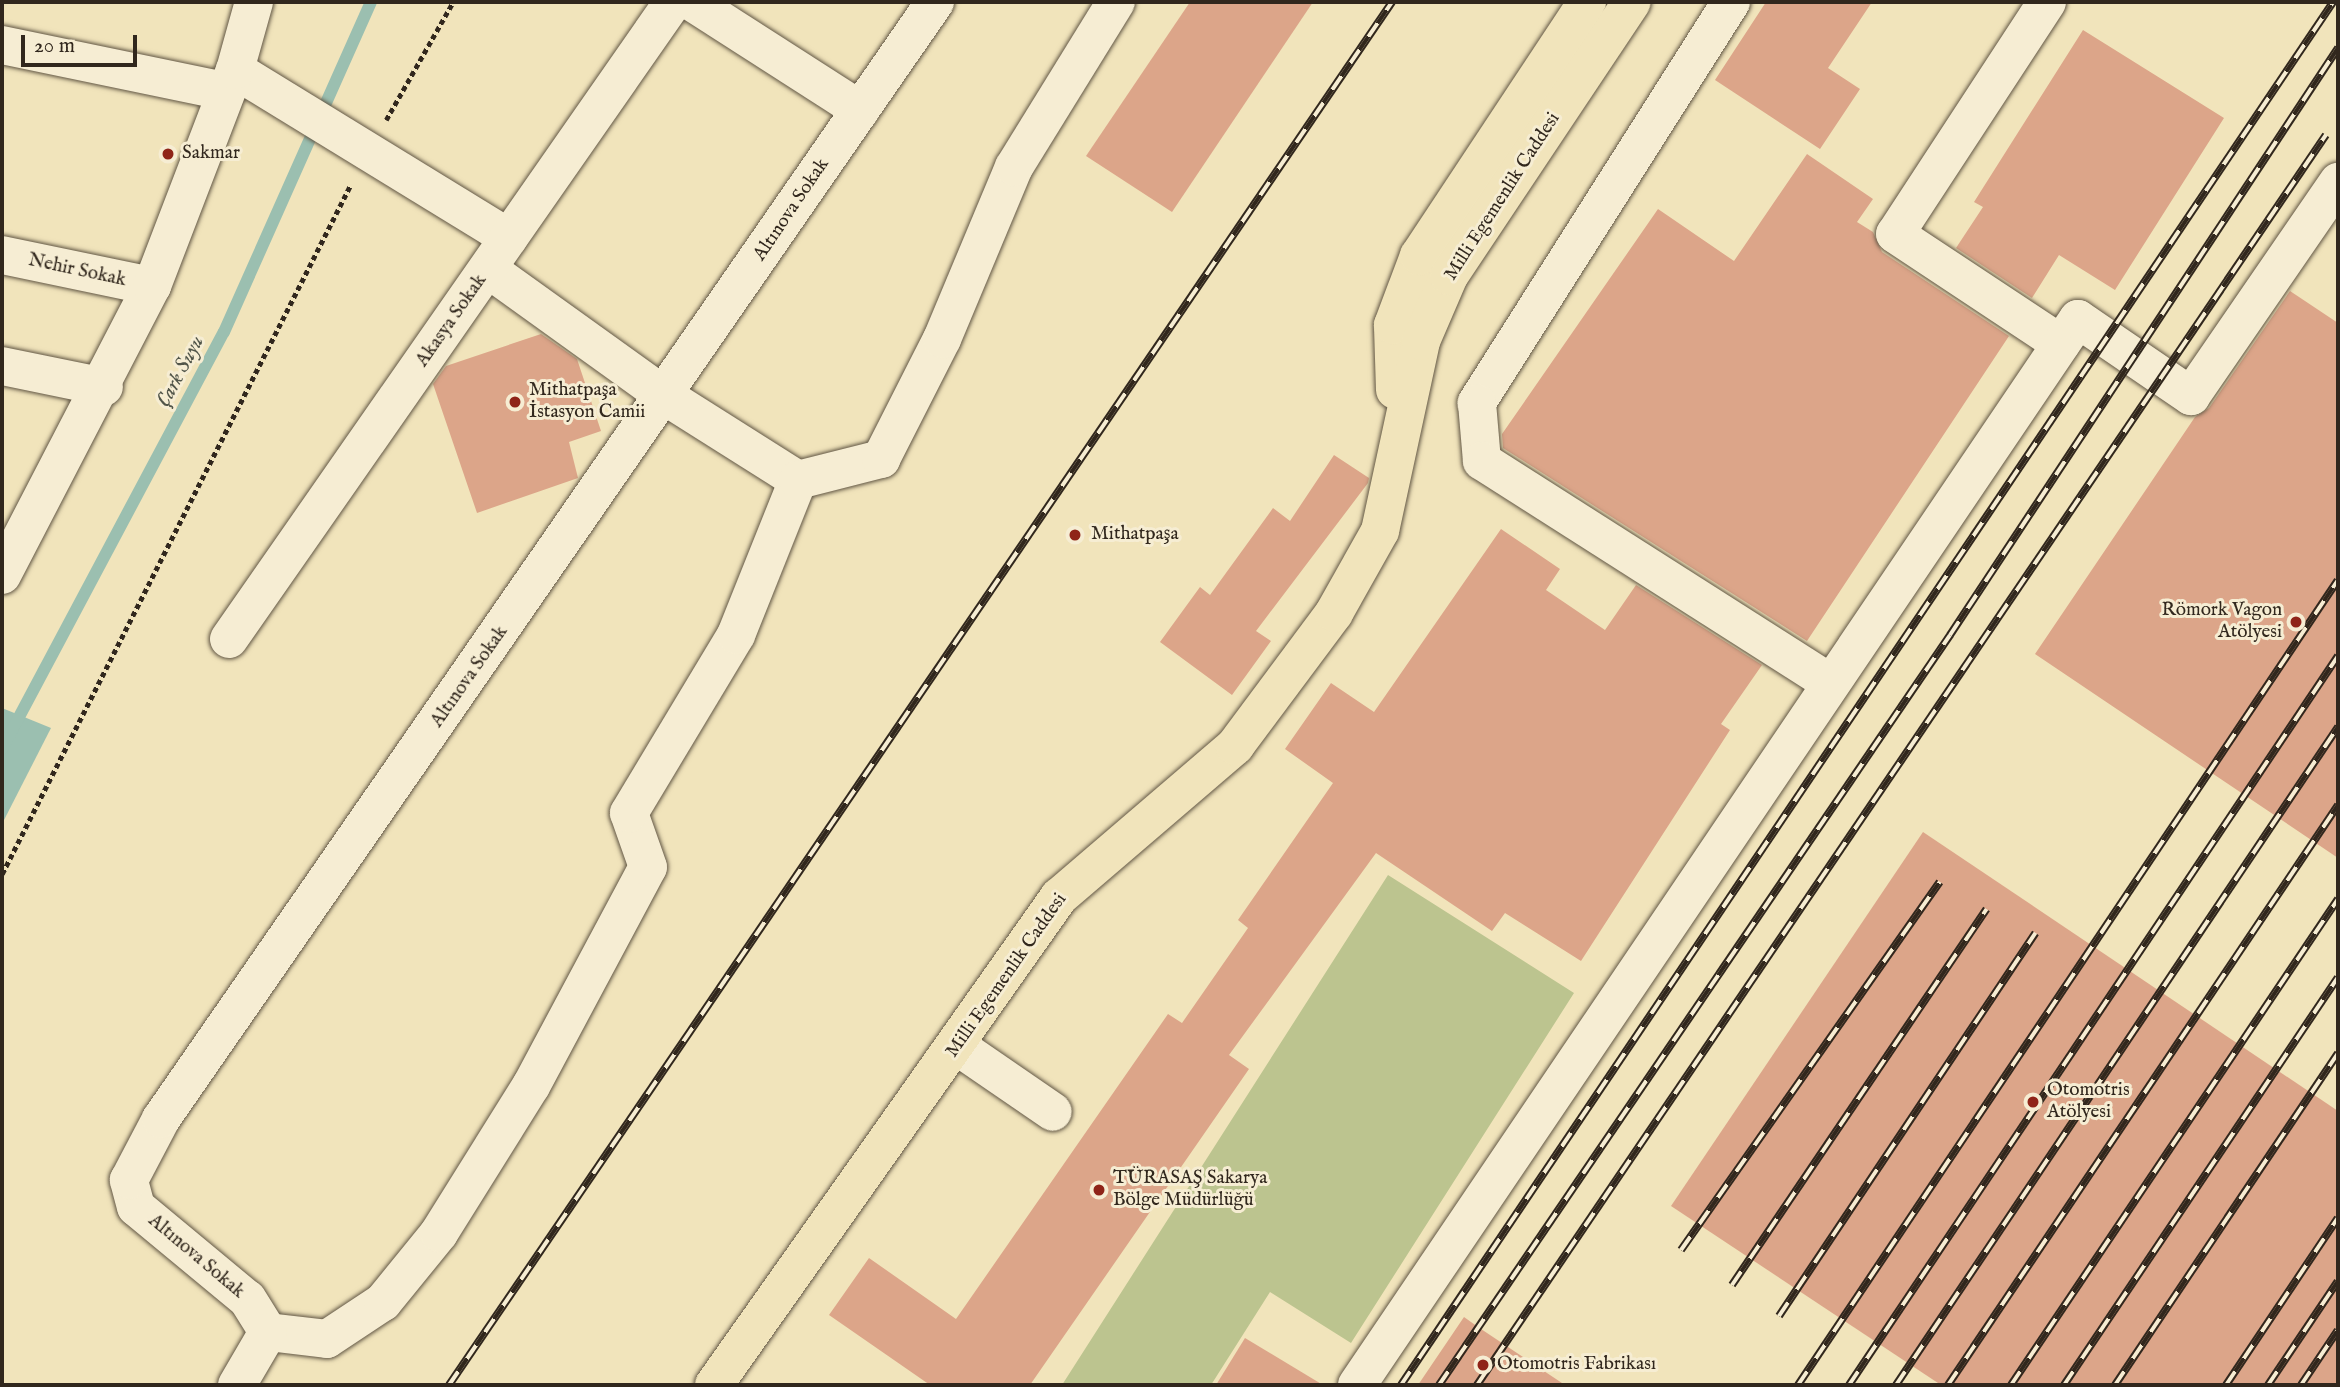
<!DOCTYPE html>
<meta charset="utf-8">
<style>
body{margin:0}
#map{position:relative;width:2340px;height:1387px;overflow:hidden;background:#f1e4bb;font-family:"IM FELL English",serif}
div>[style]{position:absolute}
.green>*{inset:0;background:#bcc48f}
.water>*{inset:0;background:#9bbfb0}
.stream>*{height:12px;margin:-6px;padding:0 6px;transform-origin:6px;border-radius:6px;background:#9bbfb0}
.building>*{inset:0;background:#dca589}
.path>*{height:4.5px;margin-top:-2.25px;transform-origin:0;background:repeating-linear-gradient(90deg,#31271d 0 5px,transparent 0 8.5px)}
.roads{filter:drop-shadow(0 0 2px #615644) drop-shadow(0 0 2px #615644)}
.minor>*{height:38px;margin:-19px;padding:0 19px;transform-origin:19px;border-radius:19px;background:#f6edd3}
.major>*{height:38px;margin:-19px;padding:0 19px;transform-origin:19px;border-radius:19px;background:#f1e4bb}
.rail>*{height:8px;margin-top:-4px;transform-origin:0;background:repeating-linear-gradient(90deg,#f6edd3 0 16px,#31271d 0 32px);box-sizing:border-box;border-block:2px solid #31271d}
.dots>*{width:19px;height:19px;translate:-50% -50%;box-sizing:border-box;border:4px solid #f6edd3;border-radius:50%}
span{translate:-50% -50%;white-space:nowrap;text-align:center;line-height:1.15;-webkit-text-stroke:6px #f6edd3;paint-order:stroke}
.poi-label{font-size:19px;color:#31271d}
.left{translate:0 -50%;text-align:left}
.right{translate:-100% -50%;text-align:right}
.street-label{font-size:19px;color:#31271d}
.water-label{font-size:21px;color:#515549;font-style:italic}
.frame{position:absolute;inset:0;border:4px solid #31271d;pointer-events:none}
.scale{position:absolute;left:21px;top:35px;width:116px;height:32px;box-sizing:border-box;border:4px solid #31271d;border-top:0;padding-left:9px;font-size:21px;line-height:24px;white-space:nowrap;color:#31271d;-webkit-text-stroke:5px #f6edd3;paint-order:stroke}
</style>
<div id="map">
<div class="green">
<div style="clip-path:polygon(1388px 875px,1574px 993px,1351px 1343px,1270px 1292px,1211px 1385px,1062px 1385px)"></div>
</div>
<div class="water">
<div style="clip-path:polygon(2px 708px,51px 728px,2px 824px)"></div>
</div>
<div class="stream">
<div style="left:2px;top:749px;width:472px;rotate:-62deg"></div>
<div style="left:224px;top:332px;width:361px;rotate:-66deg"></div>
</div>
<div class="building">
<div style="clip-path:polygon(1190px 2px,1313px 2px,1172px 212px,1086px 156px)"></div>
<div style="clip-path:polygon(1766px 2px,1872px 2px,1828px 68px,1860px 89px,1820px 149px,1715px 80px)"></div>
<div style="clip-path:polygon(2083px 30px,2224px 118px,2115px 290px,2059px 255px,2032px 298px,1956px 248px,1983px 207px,1974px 202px)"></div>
<div style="clip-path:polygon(1807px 154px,1873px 199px,1857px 222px,1873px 232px,1882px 252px,2009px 336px,1807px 641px,1503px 448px,1502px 434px,1658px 209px,1734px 261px)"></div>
<div style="clip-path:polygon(2290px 291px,2338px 323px,2338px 858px,2035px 654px,2195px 417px,2209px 408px)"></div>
<div style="clip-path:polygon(541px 334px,577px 359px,601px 431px,569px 442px,578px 478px,477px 513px,433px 384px,446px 366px)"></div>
<div style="clip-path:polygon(1334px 455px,1369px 478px,1368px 483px,1256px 631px,1271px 641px,1232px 695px,1160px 642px,1200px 587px,1210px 595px,1273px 508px,1290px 521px)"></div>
<div style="clip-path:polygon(1501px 529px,1560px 569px,1546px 590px,1605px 630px,1636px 585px,1762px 665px,1721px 724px,1730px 730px,1581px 961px,1505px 913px,1492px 931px,1376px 853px,1229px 1055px,1249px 1069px,1030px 1385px,930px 1385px,829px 1315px,869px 1258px,956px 1319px,1168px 1014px,1182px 1023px,1248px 928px,1238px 920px,1333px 783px,1285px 749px,1331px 683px,1374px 712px)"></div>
<div style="clip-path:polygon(1923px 832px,2338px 1111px,2338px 1385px,1941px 1385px,1671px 1206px)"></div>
<div style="clip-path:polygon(1464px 1317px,1478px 1327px,1565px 1385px,1418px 1385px)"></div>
<div style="clip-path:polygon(1245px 1338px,1323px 1385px,1216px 1385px)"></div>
</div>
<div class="path">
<div style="left:386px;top:120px;width:136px;rotate:-60.4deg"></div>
<div style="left:2px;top:874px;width:771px;rotate:-63.17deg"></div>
</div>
<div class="roads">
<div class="minor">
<div style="left:692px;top:2px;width:200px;rotate:32.7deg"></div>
<div style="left:1731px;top:2px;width:475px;rotate:122.4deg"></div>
<div style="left:1477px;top:403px;width:58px;rotate:85.1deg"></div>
<div style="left:1482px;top:461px;width:411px;rotate:32.5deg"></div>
<div style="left:2047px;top:2px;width:277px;rotate:123.2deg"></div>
<div style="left:1895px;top:234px;width:199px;rotate:33.5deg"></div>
<div style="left:2px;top:45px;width:227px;rotate:11.7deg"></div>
<div style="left:235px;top:70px;width:321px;rotate:31.5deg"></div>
<div style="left:2px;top:255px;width:153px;rotate:11.7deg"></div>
<div style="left:488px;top:269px;width:218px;rotate:35.7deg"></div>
<div style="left:665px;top:396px;width:157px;rotate:32.3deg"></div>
<div style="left:2px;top:366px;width:104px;rotate:11.6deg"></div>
<div style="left:2px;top:575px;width:326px;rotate:-62.6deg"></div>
<div style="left:152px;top:286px;width:231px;rotate:-69deg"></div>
<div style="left:235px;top:70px;width:71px;rotate:-74.4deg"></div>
<div style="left:229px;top:639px;width:776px;rotate:-55.12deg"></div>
<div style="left:957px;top:1046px;width:116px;rotate:34.5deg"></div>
<div style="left:268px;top:1332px;width:59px;rotate:6.8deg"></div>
<div style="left:327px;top:1339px;width:67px;rotate:-33.5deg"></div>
<div style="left:383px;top:1302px;width:89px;rotate:-50.9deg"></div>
<div style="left:439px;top:1233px;width:173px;rotate:-58deg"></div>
<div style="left:531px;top:1086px;width:248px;rotate:-61.9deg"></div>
<div style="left:648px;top:867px;width:57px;rotate:-109.4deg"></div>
<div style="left:629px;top:813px;width:208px;rotate:-59deg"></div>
<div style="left:736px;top:635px;width:167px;rotate:-68.2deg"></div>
<div style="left:798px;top:480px;width:86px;rotate:-14.2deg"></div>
<div style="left:881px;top:459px;width:135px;rotate:-63.1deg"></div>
<div style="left:942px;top:339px;width:186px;rotate:-67.3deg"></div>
<div style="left:1014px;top:167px;width:194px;rotate:-58.3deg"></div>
<div style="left:268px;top:1332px;width:39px;rotate:-122deg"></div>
<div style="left:247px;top:1299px;width:144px;rotate:-140.3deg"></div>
<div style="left:136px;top:1207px;width:28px;rotate:-105deg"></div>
<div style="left:129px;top:1180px;width:69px;rotate:-62.3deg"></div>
<div style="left:161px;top:1119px;width:1359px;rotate:-55.28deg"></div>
<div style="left:237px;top:1385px;width:61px;rotate:-59.7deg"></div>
<div style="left:1357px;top:1385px;width:1287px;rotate:-55.93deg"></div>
<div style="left:2078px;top:319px;width:137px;rotate:34.3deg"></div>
<div style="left:2191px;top:396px;width:260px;rotate:-55.5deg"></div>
</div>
<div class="major">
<div style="left:1395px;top:390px;width:65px;rotate:-91.8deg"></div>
<div style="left:1393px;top:325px;width:74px;rotate:-69.4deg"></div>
<div style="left:1419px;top:256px;width:305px;rotate:-56.5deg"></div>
<div style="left:714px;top:1385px;width:598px;rotate:-54.74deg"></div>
<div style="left:1059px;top:897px;width:232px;rotate:-40.6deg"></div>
<div style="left:1235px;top:746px;width:166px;rotate:-53.3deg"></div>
<div style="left:1334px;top:613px;width:94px;rotate:-60.7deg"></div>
<div style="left:1380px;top:531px;width:194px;rotate:-77.8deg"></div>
<div style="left:1421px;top:341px;width:71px;rotate:-66.7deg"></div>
<div style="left:1449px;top:276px;width:329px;rotate:-56.3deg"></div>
</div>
</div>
<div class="rail">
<div style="left:1681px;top:1250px;width:450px;rotate:-54.9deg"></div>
<div style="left:1732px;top:1285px;width:454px;rotate:-55.9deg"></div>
<div style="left:1779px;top:1316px;width:461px;rotate:-56.2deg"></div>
<div style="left:449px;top:1385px;width:1674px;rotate:-55.71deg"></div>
<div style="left:1401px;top:1385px;width:1668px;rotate:-56.02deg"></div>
<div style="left:1439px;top:1385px;width:908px;rotate:-55.73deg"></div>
<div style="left:1950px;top:635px;width:704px;rotate:-56.54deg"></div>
<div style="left:1477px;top:1385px;width:1511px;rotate:-55.82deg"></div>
<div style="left:1798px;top:1385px;width:969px;rotate:-56.15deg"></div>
<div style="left:1849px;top:1385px;width:878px;rotate:-56.15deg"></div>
<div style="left:1896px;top:1385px;width:793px;rotate:-56.11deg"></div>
<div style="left:1948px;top:1385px;width:699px;rotate:-56.08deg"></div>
<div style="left:2011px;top:1385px;width:586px;rotate:-56.07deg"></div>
<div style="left:2064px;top:1385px;width:491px;rotate:-56.1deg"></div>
<div style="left:2115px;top:1385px;width:400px;rotate:-56.1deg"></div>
<div style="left:2226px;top:1385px;width:201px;rotate:-56.2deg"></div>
<div style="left:2268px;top:1385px;width:125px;rotate:-56.1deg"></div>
<div style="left:2301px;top:1385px;width:66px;rotate:-56.1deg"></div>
</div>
<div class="dots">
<div style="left:168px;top:154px;background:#8f2418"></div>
<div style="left:515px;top:402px;background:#8f2418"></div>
<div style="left:1075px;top:535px;background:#8f2418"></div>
<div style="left:2296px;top:622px;background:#8f2418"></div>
<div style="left:2033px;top:1102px;background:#8f2418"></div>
<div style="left:1099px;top:1190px;background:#8f2418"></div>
<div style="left:1483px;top:1365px;background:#8f2418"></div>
</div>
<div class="poi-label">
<span class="left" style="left:182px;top:154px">Sakmar</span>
<span class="left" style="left:529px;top:402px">Mithatpaşa<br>İstasyon Camii</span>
<span class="left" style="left:1091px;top:535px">Mithatpaşa</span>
<span class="right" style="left:2282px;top:622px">Römork Vagon<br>Atölyesi</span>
<span class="left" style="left:2047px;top:1102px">Otomotris<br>Atölyesi</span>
<span class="left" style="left:1113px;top:1190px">TÜRASAŞ Sakarya<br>Bölge Müdürlüğü</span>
<span class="left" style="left:1497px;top:1365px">Otomotris Fabrikası</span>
</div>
<div class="street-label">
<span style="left:1503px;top:197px;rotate:-57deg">Milli Egemenlik Caddesi</span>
<span style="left:792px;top:210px;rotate:-56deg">Altınova Sokak</span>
<span style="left:77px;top:271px;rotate:12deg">Nehir Sokak</span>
<span style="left:452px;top:321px;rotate:-55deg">Akasya Sokak</span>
<span style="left:470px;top:677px;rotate:-55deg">Altınova Sokak</span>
<span style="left:1007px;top:976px;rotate:-55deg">Milli Egemenlik Caddesi</span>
<span style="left:196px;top:1257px;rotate:40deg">Altınova Sokak</span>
</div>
<div class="water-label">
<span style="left:181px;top:372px;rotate:-62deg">Çark Suyu</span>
</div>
<div class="frame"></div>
<div class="scale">20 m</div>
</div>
